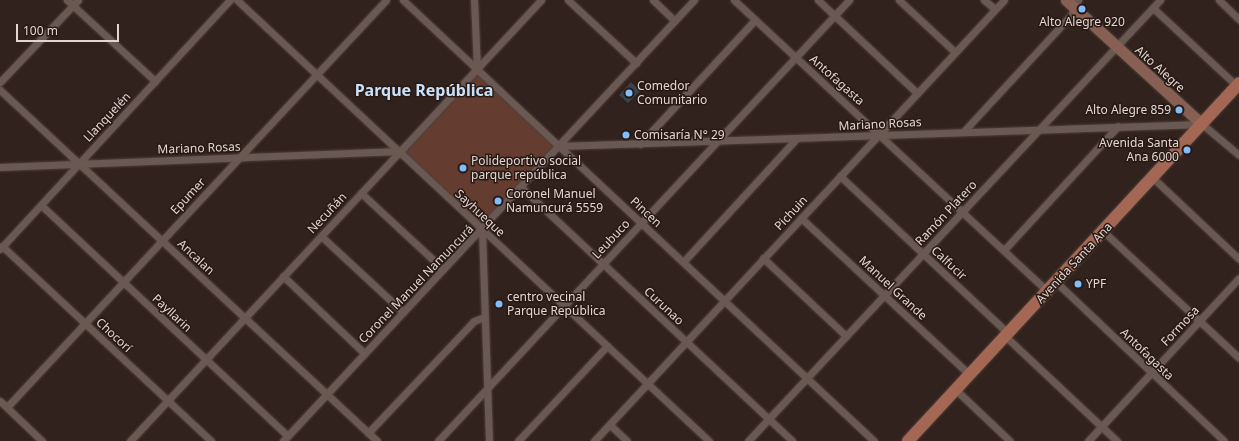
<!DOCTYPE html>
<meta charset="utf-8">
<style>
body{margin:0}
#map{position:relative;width:1239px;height:441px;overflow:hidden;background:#32221d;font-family:"Noto Sans",sans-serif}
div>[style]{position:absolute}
.green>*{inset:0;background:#653d30}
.building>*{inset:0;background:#37434f}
.roads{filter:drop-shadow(0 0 1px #4d403c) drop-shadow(0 0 1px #4d403c)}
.street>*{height:7px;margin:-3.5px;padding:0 3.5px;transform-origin:3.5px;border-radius:3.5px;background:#6a5852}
.secondary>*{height:11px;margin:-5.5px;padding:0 5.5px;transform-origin:5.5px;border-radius:5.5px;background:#876053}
.primary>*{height:12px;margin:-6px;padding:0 6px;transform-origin:6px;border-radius:6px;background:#a46753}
.dots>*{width:11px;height:11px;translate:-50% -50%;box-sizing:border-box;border:2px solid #281914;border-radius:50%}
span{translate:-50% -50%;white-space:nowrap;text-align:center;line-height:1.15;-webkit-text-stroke:3px #281914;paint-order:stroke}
.poi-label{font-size:12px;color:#e1d6d2}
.left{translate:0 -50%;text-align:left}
.right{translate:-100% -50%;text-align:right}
.street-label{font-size:12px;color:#e1d6d2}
.district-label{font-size:16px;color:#cbe1f9;font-weight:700}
.scale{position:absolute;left:16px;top:24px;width:103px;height:18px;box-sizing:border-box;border:2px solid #e1d6d2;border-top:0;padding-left:5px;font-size:12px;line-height:14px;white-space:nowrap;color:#e1d6d2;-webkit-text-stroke:3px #281914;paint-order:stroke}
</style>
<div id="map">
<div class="green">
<div style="clip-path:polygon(477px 69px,559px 146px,482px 230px,400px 151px)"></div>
</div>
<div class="building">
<div style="clip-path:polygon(631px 82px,640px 91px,628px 103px,619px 95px)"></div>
</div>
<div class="roads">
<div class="street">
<div style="left:67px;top:0;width:120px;rotate:42.6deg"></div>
<div style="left:237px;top:0;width:646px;rotate:43.06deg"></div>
<div style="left:403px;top:0;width:645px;rotate:43.12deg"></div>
<div style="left:474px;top:0;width:69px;rotate:87.5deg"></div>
<div style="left:568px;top:0;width:93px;rotate:42.8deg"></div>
<div style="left:653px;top:0;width:30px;rotate:44deg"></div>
<div style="left:734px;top:0;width:427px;rotate:42.9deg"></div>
<div style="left:818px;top:0;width:136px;rotate:43.2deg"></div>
<div style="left:899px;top:0;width:76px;rotate:42.9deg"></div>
<div style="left:984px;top:0;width:14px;rotate:39deg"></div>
<div style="left:1219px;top:0;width:28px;rotate:44deg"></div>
<div style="left:1153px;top:8px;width:115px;rotate:42.9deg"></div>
<div style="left:0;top:82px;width:113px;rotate:-46.4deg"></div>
<div style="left:0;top:90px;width:515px;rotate:42.95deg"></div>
<div style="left:964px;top:131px;width:158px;rotate:-47.3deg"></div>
<div style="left:1071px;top:15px;width:17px;rotate:-65deg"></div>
<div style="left:640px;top:144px;width:169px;rotate:-47.2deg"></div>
<div style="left:559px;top:146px;width:643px;rotate:-1.96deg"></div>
<div style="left:1202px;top:124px;width:48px;rotate:40deg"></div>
<div style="left:0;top:167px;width:400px;rotate:-2.3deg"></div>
<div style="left:840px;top:176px;width:230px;rotate:43.1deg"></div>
<div style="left:1152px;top:177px;width:120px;rotate:43.3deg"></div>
<div style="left:522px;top:188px;width:370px;rotate:43.1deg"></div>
<div style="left:361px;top:193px;width:112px;rotate:42.8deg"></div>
<div style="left:41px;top:205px;width:338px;rotate:43.1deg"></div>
<div style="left:801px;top:218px;width:229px;rotate:42.9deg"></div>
<div style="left:482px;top:230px;width:211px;rotate:88.1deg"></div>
<div style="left:1103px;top:231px;width:186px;rotate:43deg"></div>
<div style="left:321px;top:236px;width:112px;rotate:42.8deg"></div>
<div style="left:2px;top:246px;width:286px;rotate:43deg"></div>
<div style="left:0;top:249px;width:339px;rotate:-47.3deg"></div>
<div style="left:1004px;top:250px;width:168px;rotate:-47.4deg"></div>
<div style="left:763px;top:258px;width:114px;rotate:43.2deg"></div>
<div style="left:684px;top:261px;width:166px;rotate:-47.4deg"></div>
<div style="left:283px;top:276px;width:112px;rotate:43.5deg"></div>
<div style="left:1056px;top:282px;width:231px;rotate:43.4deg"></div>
<div style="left:1005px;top:336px;width:154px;rotate:43.2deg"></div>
<div style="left:956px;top:390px;width:74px;rotate:43.4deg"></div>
<div style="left:0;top:401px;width:58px;rotate:43.6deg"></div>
<div style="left:7px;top:407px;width:556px;rotate:-47.04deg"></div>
<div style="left:610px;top:425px;width:23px;rotate:43deg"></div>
<div style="left:368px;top:433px;width:154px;rotate:-46.6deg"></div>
<div style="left:474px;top:321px;width:11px;rotate:-22deg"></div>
<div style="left:130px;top:441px;width:603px;rotate:-47.02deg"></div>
<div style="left:283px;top:441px;width:603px;rotate:-47.02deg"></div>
<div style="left:438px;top:441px;width:603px;rotate:-47.02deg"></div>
<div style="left:518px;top:441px;width:130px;rotate:-46.9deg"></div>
<div style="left:594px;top:441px;width:602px;rotate:-47.09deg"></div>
<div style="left:748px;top:441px;width:604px;rotate:-46.95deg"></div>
<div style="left:1088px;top:441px;width:222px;rotate:-47.2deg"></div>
</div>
<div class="secondary">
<div style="left:1066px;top:0;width:184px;rotate:42.4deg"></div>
</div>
<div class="primary">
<div style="left:908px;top:441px;width:488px;rotate:-47.2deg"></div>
</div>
</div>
<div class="dots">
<div style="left:1082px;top:9px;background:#80bdfa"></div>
<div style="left:629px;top:93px;background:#80bdfa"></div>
<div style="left:1179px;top:110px;background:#80bdfa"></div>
<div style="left:626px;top:135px;background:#80bdfa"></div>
<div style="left:1187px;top:150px;background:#80bdfa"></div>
<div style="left:463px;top:168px;background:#80bdfa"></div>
<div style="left:498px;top:201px;background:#80bdfa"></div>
<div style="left:1078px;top:284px;background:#80bdfa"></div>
<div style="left:499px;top:304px;background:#80bdfa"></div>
</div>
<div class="poi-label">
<span style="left:1082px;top:22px">Alto Alegre 920</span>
<span class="left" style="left:637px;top:93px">Comedor<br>Comunitario</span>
<span class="right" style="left:1171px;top:110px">Alto Alegre 859</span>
<span class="left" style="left:634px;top:135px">Comisaría N° 29</span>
<span class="right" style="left:1179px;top:150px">Avenida Santa<br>Ana 6000</span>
<span class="left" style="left:471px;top:168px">Polideportivo social<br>parque república</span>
<span class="left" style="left:506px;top:201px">Coronel Manuel<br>Namuncurá 5559</span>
<span class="left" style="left:1086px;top:284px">YPF</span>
<span class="left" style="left:507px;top:304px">centro vecinal<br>Parque República</span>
</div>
<div class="street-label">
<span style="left:1160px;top:69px;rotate:42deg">Alto Alegre</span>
<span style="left:837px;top:80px;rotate:42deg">Antofagasta</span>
<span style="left:107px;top:117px;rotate:-47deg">Llanquelén</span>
<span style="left:880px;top:124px;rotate:-3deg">Mariano Rosas</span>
<span style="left:199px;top:148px;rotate:-2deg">Mariano Rosas</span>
<span style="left:188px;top:196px;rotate:-47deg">Epumer</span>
<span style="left:646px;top:212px;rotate:43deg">Pincen</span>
<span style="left:327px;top:213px;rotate:-47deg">Necuñán</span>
<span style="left:480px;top:213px;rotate:43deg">Sayhueque</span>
<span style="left:791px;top:213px;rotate:-47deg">Pichuin</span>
<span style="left:946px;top:213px;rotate:-47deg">Ramón Platero</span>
<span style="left:611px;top:239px;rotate:-47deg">Leubuco</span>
<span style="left:196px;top:257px;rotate:43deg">Ancalan</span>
<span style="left:949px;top:263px;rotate:43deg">Calfucir</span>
<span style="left:1074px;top:263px;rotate:-47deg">Avenida Santa Ana</span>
<span style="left:416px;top:284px;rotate:-46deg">Coronel Manuel Namuncurá</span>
<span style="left:893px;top:288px;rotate:43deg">Manuel Grande</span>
<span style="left:664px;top:306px;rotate:43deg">Curunao</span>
<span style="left:172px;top:313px;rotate:43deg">Payllarin</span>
<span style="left:1180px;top:326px;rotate:-47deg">Formosa</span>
<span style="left:114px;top:335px;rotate:43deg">Chocorí</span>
<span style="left:1147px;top:354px;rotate:44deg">Antofagasta</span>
</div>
<div class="district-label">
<span style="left:424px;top:90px">Parque República</span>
</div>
<div class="scale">100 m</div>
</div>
